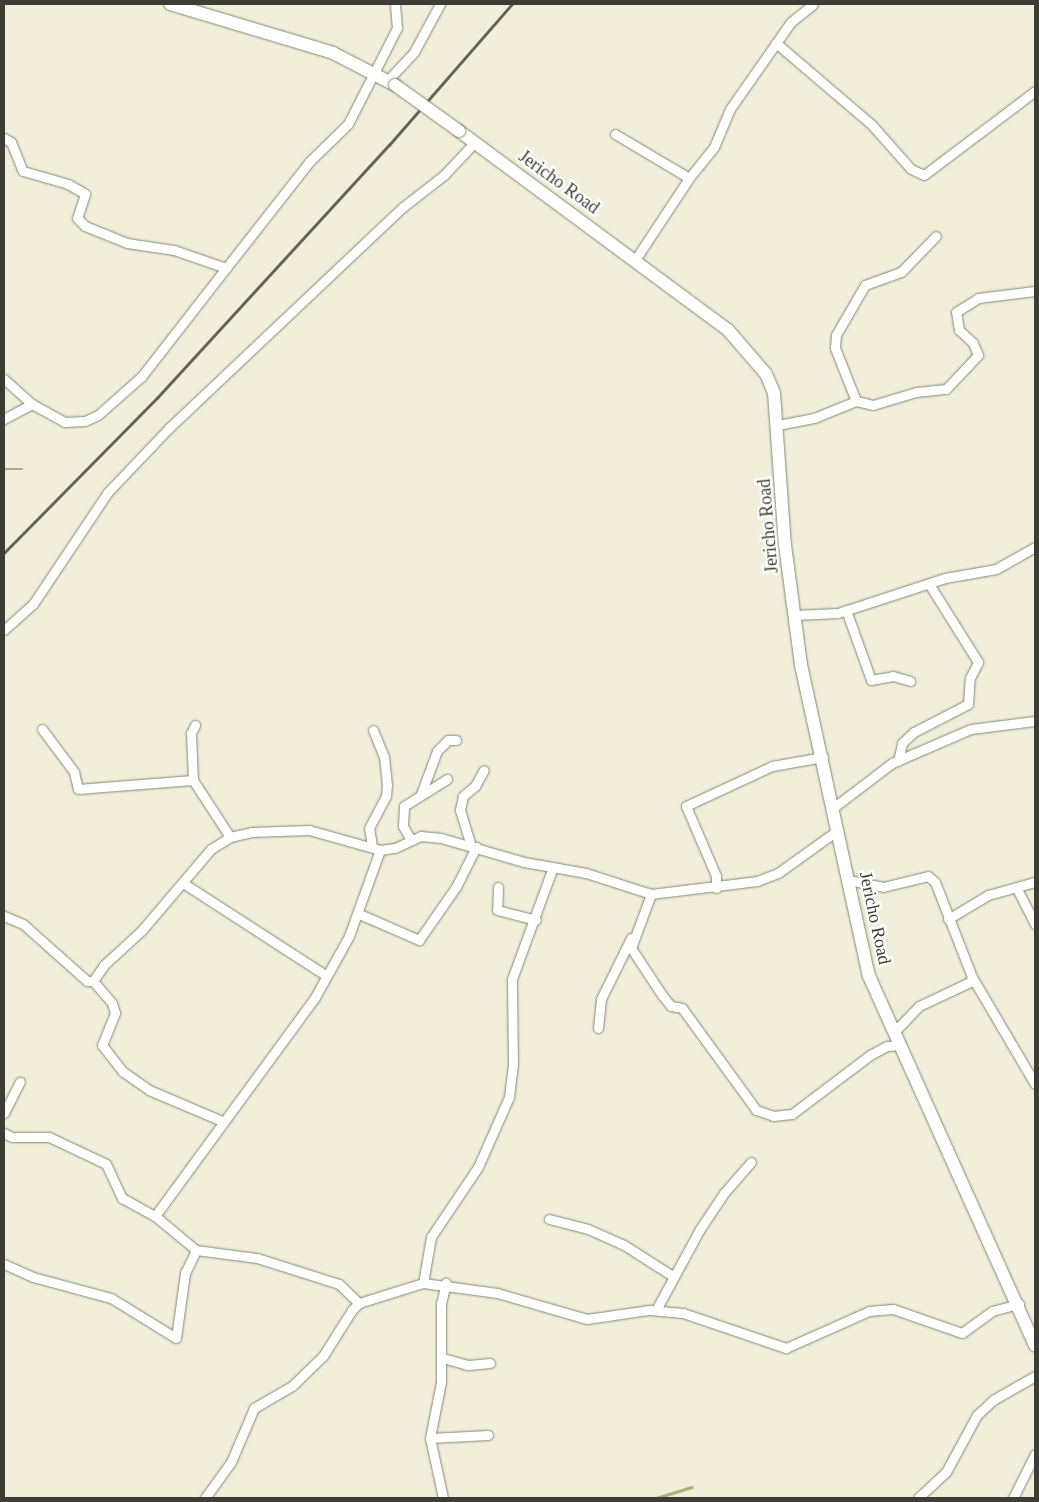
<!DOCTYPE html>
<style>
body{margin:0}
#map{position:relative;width:1039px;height:1502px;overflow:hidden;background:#f1efda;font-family:"Times New Roman",serif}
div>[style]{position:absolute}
.stream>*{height:2.5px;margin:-1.25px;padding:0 1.25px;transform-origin:1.25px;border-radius:1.25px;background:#b2ac7a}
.roads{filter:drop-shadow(0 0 1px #878572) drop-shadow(0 0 1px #878572)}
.street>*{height:9px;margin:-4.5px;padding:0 4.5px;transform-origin:4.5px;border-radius:4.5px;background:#fff}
.secondary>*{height:12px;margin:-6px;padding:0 6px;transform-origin:6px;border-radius:6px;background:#fff}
.rail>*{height:2.5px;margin:-1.25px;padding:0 1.25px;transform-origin:1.25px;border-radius:1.25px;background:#656359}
.bridges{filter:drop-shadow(0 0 1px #878572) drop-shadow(0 0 1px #878572)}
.secondary-bridge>*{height:12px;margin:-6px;padding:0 6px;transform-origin:6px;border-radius:6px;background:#fff}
span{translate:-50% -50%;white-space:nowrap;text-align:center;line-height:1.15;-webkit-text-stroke:4.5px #fff;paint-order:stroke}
.street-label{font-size:18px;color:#3e3d35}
.frame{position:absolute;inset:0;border:5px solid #3e3d35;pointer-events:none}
</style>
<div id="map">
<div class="stream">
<div style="left:4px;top:469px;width:18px"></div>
<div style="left:656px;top:1498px;width:37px;rotate:-17deg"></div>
</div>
<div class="roads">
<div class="street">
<div style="left:776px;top:43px;width:125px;rotate:40.5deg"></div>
<div style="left:871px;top:124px;width:60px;rotate:48.4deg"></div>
<div style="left:911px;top:169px;width:14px;rotate:25deg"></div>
<div style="left:924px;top:175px;width:139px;rotate:-37.1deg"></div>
<div style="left:388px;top:80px;width:38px;rotate:-47deg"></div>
<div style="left:414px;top:52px;width:55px;rotate:-61.6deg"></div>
<div style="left:615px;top:134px;width:86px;rotate:30.7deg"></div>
<div style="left:4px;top:138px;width:8px;rotate:30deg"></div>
<div style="left:11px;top:142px;width:31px;rotate:68deg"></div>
<div style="left:23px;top:171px;width:47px;rotate:16.1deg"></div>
<div style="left:68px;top:184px;width:20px;rotate:30deg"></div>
<div style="left:85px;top:194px;width:25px;rotate:108deg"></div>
<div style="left:77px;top:218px;width:11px;rotate:45deg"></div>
<div style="left:85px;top:226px;width:45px;rotate:22deg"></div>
<div style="left:127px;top:243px;width:48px;rotate:8.5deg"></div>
<div style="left:174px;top:250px;width:55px;rotate:19.1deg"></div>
<div style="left:226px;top:268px;width:135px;rotate:-51.9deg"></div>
<div style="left:309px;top:162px;width:54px;rotate:-44.3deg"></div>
<div style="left:348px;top:124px;width:108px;rotate:-63deg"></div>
<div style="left:397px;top:28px;width:22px;rotate:-95deg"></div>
<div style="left:635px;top:260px;width:98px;rotate:-56.6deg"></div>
<div style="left:689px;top:178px;width:40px;rotate:-51deg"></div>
<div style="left:714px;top:147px;width:41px;rotate:-67.2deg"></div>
<div style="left:730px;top:109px;width:106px;rotate:-55deg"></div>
<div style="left:791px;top:22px;width:28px;rotate:-39deg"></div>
<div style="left:4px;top:379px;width:38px;rotate:42deg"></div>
<div style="left:32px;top:404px;width:32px;rotate:152deg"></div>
<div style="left:856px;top:401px;width:17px;rotate:13deg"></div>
<div style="left:873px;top:405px;width:45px;rotate:-16.8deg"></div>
<div style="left:916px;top:392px;width:30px;rotate:-6deg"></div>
<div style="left:946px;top:389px;width:47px;rotate:-46.7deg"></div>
<div style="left:978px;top:355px;width:13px;rotate:-113deg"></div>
<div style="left:973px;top:343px;width:19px;rotate:-137deg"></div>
<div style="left:959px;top:330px;width:18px;rotate:-99deg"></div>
<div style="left:956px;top:312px;width:26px;rotate:-32deg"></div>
<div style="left:978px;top:298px;width:57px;rotate:-7deg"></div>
<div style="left:32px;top:404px;width:37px;rotate:29deg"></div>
<div style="left:64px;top:422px;width:21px;rotate:-3deg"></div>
<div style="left:85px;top:421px;width:14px;rotate:-25deg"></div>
<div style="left:98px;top:415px;width:59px;rotate:-41.6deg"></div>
<div style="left:142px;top:376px;width:137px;rotate:-52.1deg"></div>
<div style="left:778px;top:425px;width:37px;rotate:-11deg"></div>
<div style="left:814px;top:418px;width:45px;rotate:-22deg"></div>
<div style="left:856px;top:401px;width:57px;rotate:-111.6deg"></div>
<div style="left:835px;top:348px;width:13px;rotate:-86deg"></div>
<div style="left:836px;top:335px;width:58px;rotate:-59.9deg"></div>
<div style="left:865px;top:285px;width:38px;rotate:-20deg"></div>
<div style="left:901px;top:272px;width:50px;rotate:-45.8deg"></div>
<div style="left:846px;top:610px;width:74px;rotate:70.3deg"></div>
<div style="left:871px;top:680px;width:22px;rotate:-10deg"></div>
<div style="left:893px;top:676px;width:18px;rotate:16deg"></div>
<div style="left:795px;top:615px;width:43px;rotate:-2.7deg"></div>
<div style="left:838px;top:613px;width:113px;rotate:-18.1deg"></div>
<div style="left:945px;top:578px;width:52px;rotate:-10deg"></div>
<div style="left:996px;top:569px;width:45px;rotate:-29.4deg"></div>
<div style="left:4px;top:630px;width:39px;rotate:-42deg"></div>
<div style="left:33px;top:604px;width:135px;rotate:-56.2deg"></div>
<div style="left:108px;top:492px;width:88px;rotate:-46.4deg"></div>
<div style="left:169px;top:428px;width:322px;rotate:-43.4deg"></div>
<div style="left:403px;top:207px;width:52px;rotate:-38deg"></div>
<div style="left:444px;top:175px;width:45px;rotate:-46.8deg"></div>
<div style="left:42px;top:729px;width:54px;rotate:53.3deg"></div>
<div style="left:74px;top:772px;width:17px;rotate:77deg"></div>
<div style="left:78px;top:789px;width:115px;rotate:-4.5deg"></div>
<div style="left:193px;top:780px;width:68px;rotate:57deg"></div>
<div style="left:898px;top:761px;width:18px;rotate:-77deg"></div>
<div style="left:902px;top:743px;width:16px;rotate:-43deg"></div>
<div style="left:914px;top:732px;width:61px;rotate:-27.4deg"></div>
<div style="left:968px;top:704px;width:26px;rotate:-86deg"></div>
<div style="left:970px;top:678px;width:18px;rotate:-63deg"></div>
<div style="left:978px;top:662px;width:92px;rotate:-122.1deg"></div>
<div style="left:193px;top:780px;width:47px;rotate:-92.4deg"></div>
<div style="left:191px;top:733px;width:9px;rotate:-63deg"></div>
<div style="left:421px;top:794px;width:46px;rotate:-69.6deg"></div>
<div style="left:437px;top:751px;width:16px;rotate:-45deg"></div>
<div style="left:448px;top:740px;width:8px"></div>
<div style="left:833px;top:808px;width:74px;rotate:-37.3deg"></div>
<div style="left:892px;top:763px;width:86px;rotate:-23.3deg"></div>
<div style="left:971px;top:729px;width:64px;rotate:-7.1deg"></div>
<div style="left:411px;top:840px;width:16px;rotate:-120deg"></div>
<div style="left:403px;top:826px;width:20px;rotate:-87deg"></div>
<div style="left:404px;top:806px;width:51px;rotate:-32.1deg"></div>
<div style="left:372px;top:846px;width:18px;rotate:-99deg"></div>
<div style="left:369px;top:828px;width:36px;rotate:-62deg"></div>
<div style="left:386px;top:796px;width:11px;rotate:-85deg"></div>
<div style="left:387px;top:785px;width:28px;rotate:-96deg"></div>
<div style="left:384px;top:757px;width:29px;rotate:-112deg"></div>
<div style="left:471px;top:846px;width:38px;rotate:-107deg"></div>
<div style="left:460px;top:810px;width:14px;rotate:-78deg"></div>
<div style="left:463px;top:796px;width:16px;rotate:-40deg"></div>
<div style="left:475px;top:786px;width:18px;rotate:-61deg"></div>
<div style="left:848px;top:880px;width:36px;rotate:11deg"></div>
<div style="left:883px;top:887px;width:46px;rotate:-13.7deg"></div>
<div style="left:928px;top:876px;width:9px;rotate:41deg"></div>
<div style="left:935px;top:882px;width:102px;rotate:68.7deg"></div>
<div style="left:972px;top:977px;width:124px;rotate:59.5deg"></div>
<div style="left:183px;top:883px;width:171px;rotate:32.9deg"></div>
<div style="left:498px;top:887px;width:23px;rotate:92deg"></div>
<div style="left:497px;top:910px;width:40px;rotate:14.4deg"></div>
<div style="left:1016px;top:887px;width:42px;rotate:62.8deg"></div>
<div style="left:716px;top:888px;width:12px;rotate:-90deg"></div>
<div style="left:716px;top:876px;width:76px;rotate:-113.2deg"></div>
<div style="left:686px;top:806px;width:95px;rotate:-24.9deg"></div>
<div style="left:772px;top:766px;width:52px;rotate:-10deg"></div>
<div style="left:651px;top:894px;width:58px;rotate:110.3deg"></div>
<div style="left:631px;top:948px;width:56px;rotate:56.6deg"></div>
<div style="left:662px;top:995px;width:14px;rotate:51deg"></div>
<div style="left:671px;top:1006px;width:11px;rotate:10deg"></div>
<div style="left:682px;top:1008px;width:126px;rotate:54deg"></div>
<div style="left:756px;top:1110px;width:18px;rotate:19deg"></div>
<div style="left:773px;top:1116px;width:19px;rotate:-6deg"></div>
<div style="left:792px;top:1114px;width:98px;rotate:-37.1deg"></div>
<div style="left:870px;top:1055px;width:19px;rotate:-28deg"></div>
<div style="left:887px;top:1046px;width:14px;rotate:-4deg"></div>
<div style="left:357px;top:913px;width:68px;rotate:23.5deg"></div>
<div style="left:419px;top:940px;width:65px;rotate:-55.1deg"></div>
<div style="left:456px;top:887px;width:45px;rotate:-63.4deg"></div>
<div style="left:4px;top:916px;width:21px;rotate:23deg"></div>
<div style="left:23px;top:924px;width:86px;rotate:41.7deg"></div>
<div style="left:87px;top:981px;width:6px"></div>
<div style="left:93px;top:981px;width:19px;rotate:-55deg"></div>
<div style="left:104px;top:965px;width:52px;rotate:-42.6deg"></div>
<div style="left:142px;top:930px;width:106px;rotate:-49.6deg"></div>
<div style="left:211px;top:849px;width:22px;rotate:-32deg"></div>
<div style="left:230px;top:837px;width:22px;rotate:-13deg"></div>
<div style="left:251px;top:832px;width:58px;rotate:-2deg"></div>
<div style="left:309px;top:830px;width:74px;rotate:15.7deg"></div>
<div style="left:380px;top:850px;width:15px;rotate:-8deg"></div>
<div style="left:395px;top:848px;width:29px;rotate:-25deg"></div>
<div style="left:421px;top:836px;width:20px;rotate:6deg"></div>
<div style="left:441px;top:838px;width:86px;rotate:16.1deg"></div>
<div style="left:524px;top:862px;width:63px;rotate:10.1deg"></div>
<div style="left:586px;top:873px;width:68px;rotate:17.9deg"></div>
<div style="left:651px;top:894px;width:107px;rotate:-7deg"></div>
<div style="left:757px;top:881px;width:22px;rotate:-21deg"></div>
<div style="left:778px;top:873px;width:74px;rotate:-35.6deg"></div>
<div style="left:948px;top:919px;width:47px;rotate:-31deg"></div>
<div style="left:988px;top:895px;width:49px;rotate:-15.5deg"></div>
<div style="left:93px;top:981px;width:29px;rotate:49deg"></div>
<div style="left:112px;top:1003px;width:10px;rotate:73deg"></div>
<div style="left:115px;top:1013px;width:35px;rotate:112deg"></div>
<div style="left:102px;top:1045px;width:33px;rotate:52deg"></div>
<div style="left:122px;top:1071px;width:33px;rotate:35deg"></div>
<div style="left:149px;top:1090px;width:79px;rotate:23deg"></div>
<div style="left:598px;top:1028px;width:29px;rotate:-84deg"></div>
<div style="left:601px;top:999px;width:68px;rotate:-63.8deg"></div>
<div style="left:894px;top:1032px;width:36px;rotate:-46deg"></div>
<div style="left:919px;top:1006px;width:56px;rotate:-25.2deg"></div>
<div style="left:970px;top:982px;width:5px;rotate:-68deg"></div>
<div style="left:4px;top:1113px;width:35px;rotate:-63deg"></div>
<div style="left:4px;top:1133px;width:9px;rotate:27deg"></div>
<div style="left:12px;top:1137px;width:37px"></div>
<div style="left:49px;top:1137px;width:63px;rotate:25.3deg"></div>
<div style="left:106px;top:1164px;width:38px;rotate:65deg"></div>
<div style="left:122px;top:1198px;width:38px;rotate:29deg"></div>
<div style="left:155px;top:1216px;width:53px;rotate:39.7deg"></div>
<div style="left:196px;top:1250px;width:62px;rotate:7.5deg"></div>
<div style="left:257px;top:1258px;width:86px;rotate:17.6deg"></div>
<div style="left:339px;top:1284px;width:28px;rotate:44deg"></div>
<div style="left:155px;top:1216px;width:269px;rotate:-53.8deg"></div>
<div style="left:314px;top:999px;width:72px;rotate:-60.9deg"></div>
<div style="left:349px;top:936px;width:91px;rotate:-70.2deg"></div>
<div style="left:549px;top:1219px;width:40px;rotate:14.4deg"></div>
<div style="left:588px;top:1229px;width:39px;rotate:24deg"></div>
<div style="left:624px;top:1245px;width:59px;rotate:32.6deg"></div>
<div style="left:4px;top:1264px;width:32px;rotate:24deg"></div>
<div style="left:33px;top:1277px;width:81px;rotate:15.1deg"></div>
<div style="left:111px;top:1298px;width:76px;rotate:31.6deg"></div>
<div style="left:176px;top:1338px;width:66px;rotate:-82.1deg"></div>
<div style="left:185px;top:1273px;width:25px;rotate:-64deg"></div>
<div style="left:423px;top:1283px;width:47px;rotate:-80.1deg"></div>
<div style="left:431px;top:1237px;width:84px;rotate:-56.1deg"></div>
<div style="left:478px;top:1167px;width:77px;rotate:-66.1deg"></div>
<div style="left:509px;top:1097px;width:32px;rotate:-83deg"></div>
<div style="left:513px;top:1065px;width:86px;rotate:-90.7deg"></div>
<div style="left:512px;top:979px;width:119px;rotate:-69.9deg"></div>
<div style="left:656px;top:1310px;width:92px;rotate:-61.5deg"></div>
<div style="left:700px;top:1229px;width:43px;rotate:-56.3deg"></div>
<div style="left:724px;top:1193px;width:41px;rotate:-48.9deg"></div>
<div style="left:443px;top:1358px;width:26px;rotate:16deg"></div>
<div style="left:468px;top:1365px;width:22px;rotate:-5deg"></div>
<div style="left:430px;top:1438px;width:58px;rotate:-3deg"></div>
<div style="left:205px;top:1498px;width:44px;rotate:-54.2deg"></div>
<div style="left:231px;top:1462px;width:59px;rotate:-66.9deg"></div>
<div style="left:254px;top:1408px;width:44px;rotate:-30.1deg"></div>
<div style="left:292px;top:1386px;width:43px;rotate:-44.1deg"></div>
<div style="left:323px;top:1356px;width:54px;rotate:-57.8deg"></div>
<div style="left:352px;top:1310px;width:10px;rotate:-45deg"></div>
<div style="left:359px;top:1303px;width:67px;rotate:-17.4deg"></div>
<div style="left:423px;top:1283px;width:75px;rotate:7.7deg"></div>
<div style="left:497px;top:1293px;width:94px;rotate:16.1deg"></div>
<div style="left:587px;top:1319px;width:63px;rotate:-8.3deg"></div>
<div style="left:649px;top:1310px;width:34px;rotate:5deg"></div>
<div style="left:683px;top:1313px;width:109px;rotate:18.8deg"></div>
<div style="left:786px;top:1348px;width:91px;rotate:-24deg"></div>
<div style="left:869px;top:1311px;width:24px;rotate:-5deg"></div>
<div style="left:893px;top:1309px;width:73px;rotate:19.2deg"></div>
<div style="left:962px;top:1333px;width:37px;rotate:-36deg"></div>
<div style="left:992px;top:1311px;width:28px;rotate:-15deg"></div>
<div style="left:443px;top:1498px;width:61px;rotate:-102.2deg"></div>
<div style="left:430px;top:1438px;width:57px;rotate:-78.9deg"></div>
<div style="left:441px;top:1382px;width:78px;rotate:-90deg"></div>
<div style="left:441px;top:1304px;width:22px;rotate:-77deg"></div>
<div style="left:918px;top:1498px;width:38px;rotate:-43deg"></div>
<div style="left:946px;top:1472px;width:65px;rotate:-61.5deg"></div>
<div style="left:977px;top:1415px;width:22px;rotate:-43deg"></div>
<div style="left:993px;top:1400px;width:48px;rotate:-29.7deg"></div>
<div style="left:1013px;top:1498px;width:49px;rotate:-63.4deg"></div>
</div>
<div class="secondary">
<div style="left:170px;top:4px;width:170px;rotate:16.7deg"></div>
<div style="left:333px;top:53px;width:70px;rotate:27.3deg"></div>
<div style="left:459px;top:131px;width:335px;rotate:36.5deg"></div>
<div style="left:728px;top:330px;width:58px;rotate:49.2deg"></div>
<div style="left:766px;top:374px;width:21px;rotate:67deg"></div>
<div style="left:774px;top:393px;width:152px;rotate:85.9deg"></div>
<div style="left:785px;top:545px;width:121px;rotate:82.4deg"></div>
<div style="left:801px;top:665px;width:318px;rotate:77.7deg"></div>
<div style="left:869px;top:976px;width:405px;rotate:65.8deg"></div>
</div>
</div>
<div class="rail">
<div style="left:4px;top:553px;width:218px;rotate:-45.4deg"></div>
<div style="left:157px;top:398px;width:343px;rotate:-47.5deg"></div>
<div style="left:389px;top:145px;width:187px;rotate:-48.9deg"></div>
</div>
<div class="bridges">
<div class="secondary-bridge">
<div style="left:395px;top:85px;width:79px;rotate:35.7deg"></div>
</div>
</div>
<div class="street-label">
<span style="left:559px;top:182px;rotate:36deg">Jericho Road</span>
<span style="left:768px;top:526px;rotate:-95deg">Jericho Road</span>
<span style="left:875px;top:918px;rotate:78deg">Jericho Road</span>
</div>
<div class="frame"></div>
</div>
